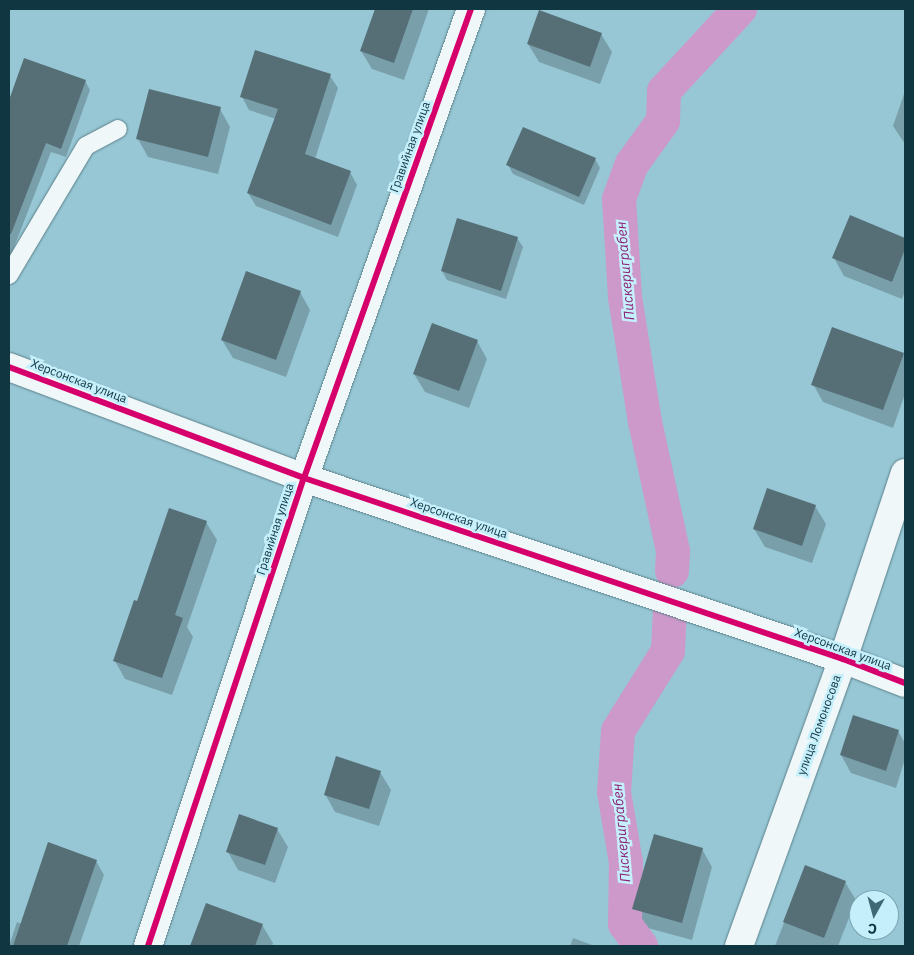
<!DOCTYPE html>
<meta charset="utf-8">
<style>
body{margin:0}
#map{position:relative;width:914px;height:955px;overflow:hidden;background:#97c7d5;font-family:"IBM Plex Sans",sans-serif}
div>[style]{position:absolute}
.shadow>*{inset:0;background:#0003}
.canal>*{height:34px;margin:-17px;padding:0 17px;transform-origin:17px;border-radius:17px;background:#cc99ca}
.building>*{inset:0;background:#566f77}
.roads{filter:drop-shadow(0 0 1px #5c808a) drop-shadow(0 0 1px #5c808a)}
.service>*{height:18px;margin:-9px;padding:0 9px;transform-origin:9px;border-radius:9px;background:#eff7f9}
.minor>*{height:28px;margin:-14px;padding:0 14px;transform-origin:14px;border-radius:14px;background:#eff7f9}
.tertiary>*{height:28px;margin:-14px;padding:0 14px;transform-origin:14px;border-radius:14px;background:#eff7f9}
.cycleway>*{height:6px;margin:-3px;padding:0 3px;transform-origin:3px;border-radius:3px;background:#d6006c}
span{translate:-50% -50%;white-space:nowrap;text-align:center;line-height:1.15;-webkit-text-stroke:5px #c6effc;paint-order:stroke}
.street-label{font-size:12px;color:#0f3641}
.water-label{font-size:14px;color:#8b1e72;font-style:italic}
.frame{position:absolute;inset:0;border:10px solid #0f3641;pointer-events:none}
.north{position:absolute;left:849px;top:890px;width:50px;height:50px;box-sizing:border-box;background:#c6effc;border:1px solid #7da5b1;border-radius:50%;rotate:187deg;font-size:14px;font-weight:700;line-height:20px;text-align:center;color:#0f3641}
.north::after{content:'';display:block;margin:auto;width:18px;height:22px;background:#3f6975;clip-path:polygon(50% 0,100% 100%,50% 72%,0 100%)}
</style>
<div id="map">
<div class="shadow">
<div style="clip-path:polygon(376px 9px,429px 9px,404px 80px,372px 69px,361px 51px)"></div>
<div style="clip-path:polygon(601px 34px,612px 52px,600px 84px,539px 62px,528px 44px)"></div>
<div style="clip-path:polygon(24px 60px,85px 81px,90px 90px,66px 157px,51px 152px,9px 260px,9px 157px,16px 139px,9px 137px,9px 104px)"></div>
<div style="clip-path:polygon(330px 76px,338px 88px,315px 159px,350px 172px,357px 185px,338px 237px,256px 206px,248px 193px,276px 119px,249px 110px,242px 97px)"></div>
<div style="clip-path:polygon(905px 91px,905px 144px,893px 126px)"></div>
<div style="clip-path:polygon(220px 109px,230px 127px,218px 174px,148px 157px,138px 139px)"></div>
<div style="clip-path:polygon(595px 159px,600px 168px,584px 205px,513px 174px,508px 165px)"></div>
<div style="clip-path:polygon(851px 217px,905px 239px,905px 291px,902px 299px,844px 276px,834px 258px)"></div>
<div style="clip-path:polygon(517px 238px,523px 247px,506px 299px,447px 280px,442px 271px)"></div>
<div style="clip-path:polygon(300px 292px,310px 310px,286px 377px,233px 358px,222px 340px)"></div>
<div style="clip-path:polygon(477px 341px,487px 359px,469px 408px,425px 392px,414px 374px)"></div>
<div style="clip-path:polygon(903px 354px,905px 357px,905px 394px,893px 428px,823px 402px,813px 384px)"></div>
<div style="clip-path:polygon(815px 506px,826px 524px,812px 563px,765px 547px,754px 529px)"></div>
<div style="clip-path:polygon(206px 522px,217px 540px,187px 627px,193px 637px,172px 695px,125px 679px,115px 661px,138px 603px)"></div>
<div style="clip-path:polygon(898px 731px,905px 743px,905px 759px,896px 788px,851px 773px,841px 755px)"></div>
<div style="clip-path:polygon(380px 772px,391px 790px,379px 826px,335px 812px,325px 794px)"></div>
<div style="clip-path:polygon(277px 829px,288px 847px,275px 883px,238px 870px,228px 852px)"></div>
<div style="clip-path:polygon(702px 849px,712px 867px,692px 940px,644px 927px,634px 909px)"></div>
<div style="clip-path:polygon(96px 861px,104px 875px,79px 946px,9px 946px,17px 922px,22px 924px)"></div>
<div style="clip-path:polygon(806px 866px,845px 882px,856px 900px,838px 946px,775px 946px)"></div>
<div style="clip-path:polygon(262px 925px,273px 943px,272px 946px,192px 945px)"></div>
<div style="clip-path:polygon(573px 938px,595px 946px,570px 946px)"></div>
</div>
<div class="canal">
<div style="left:672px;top:571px;width:20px;rotate:-87deg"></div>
<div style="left:673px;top:551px;width:132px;rotate:-102.2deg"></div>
<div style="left:645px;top:422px;width:127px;rotate:-99.1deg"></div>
<div style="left:625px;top:297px;width:98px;rotate:-93.5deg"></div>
<div style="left:619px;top:199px;width:37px;rotate:-70deg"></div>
<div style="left:632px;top:164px;width:53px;rotate:-54.2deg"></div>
<div style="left:663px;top:121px;width:30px;rotate:-88deg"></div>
<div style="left:664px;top:91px;width:112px;rotate:-47.2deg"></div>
<div style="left:641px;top:946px;width:27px;rotate:-126deg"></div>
<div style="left:625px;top:924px;width:61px;rotate:-89.1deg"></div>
<div style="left:626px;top:863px;width:72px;rotate:-99.6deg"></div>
<div style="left:614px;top:792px;width:61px;rotate:-86.2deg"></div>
<div style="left:618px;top:731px;width:94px;rotate:-58deg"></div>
<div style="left:668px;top:651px;width:42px;rotate:-87.3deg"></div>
</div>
<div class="building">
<div style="clip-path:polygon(375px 9px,413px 9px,394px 63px,360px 51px)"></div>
<div style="clip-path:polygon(539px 10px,602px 33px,590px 67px,527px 44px)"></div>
<div style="clip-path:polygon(255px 50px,331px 74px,305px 154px,351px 171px,331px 225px,247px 193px,278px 109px,240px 97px)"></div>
<div style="clip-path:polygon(24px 58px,86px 80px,61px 149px,46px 143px,11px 234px,9px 234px,9px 100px)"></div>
<div style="clip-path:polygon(149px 89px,221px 107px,208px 157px,136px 139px)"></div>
<div style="clip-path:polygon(523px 127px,596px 158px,579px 197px,506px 165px)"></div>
<div style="clip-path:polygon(850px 215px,905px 238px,905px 249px,892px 282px,832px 258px)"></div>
<div style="clip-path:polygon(457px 218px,518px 237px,501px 291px,441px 271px)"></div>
<div style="clip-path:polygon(246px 271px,301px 291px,276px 360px,221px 340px)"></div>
<div style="clip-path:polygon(432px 323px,478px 340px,459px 391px,413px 374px)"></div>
<div style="clip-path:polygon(832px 327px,904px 353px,883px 410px,811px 385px)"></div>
<div style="clip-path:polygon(767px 488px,816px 505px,802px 546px,753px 529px)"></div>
<div style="clip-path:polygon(169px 508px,207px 521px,175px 615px,183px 618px,162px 678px,113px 661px,134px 600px,137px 601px)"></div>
<div style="clip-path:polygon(853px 715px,899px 730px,886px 771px,840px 755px)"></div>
<div style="clip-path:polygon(336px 756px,381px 771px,369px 809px,324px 795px)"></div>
<div style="clip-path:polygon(239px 814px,278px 828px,265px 865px,226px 852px)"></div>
<div style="clip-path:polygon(654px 834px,703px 848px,682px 923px,632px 909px)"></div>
<div style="clip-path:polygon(48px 842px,97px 860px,67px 946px,13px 946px)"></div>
<div style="clip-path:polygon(805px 865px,846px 881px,824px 938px,783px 922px)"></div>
<div style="clip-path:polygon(206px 903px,263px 924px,255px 946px,190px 946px)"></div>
</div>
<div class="roads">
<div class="service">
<div style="left:9px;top:275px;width:150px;rotate:-59.2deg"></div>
<div style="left:86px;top:146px;width:36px;rotate:-28deg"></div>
</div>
<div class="minor">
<div style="left:9px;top:367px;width:315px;rotate:20.6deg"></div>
<div style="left:304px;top:478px;width:569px;rotate:18.56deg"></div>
<div style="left:843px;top:659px;width:66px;rotate:21.2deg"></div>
<div style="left:148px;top:946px;width:493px;rotate:-71.6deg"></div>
<div style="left:304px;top:478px;width:498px;rotate:-70.4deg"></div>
</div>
<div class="tertiary">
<div style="left:739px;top:946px;width:305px;rotate:-70.1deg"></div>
<div style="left:843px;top:659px;width:196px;rotate:-71.6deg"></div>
</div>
</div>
<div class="cycleway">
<div style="left:9px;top:367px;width:315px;rotate:20.6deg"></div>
<div style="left:304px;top:478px;width:569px;rotate:18.56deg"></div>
<div style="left:843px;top:659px;width:66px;rotate:21.2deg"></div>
<div style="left:148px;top:946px;width:493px;rotate:-71.6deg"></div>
<div style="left:304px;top:478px;width:498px;rotate:-70.4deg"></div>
</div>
<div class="street-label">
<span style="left:410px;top:147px;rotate:-70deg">Гравийная улица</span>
<span style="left:79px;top:381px;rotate:21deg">Херсонская улица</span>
<span style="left:459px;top:518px;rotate:19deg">Херсонская улица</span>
<span style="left:275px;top:529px;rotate:-72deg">Гравийная улица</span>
<span style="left:843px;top:649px;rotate:20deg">Херсонская улица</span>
<span style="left:819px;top:725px;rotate:-70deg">улица Ломоносова</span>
</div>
<div class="water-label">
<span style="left:625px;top:271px;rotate:-95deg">Пискериграбен</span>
<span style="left:621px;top:833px;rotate:-95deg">Пискериграбен</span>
</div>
<div class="frame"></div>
<div class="north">С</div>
</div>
